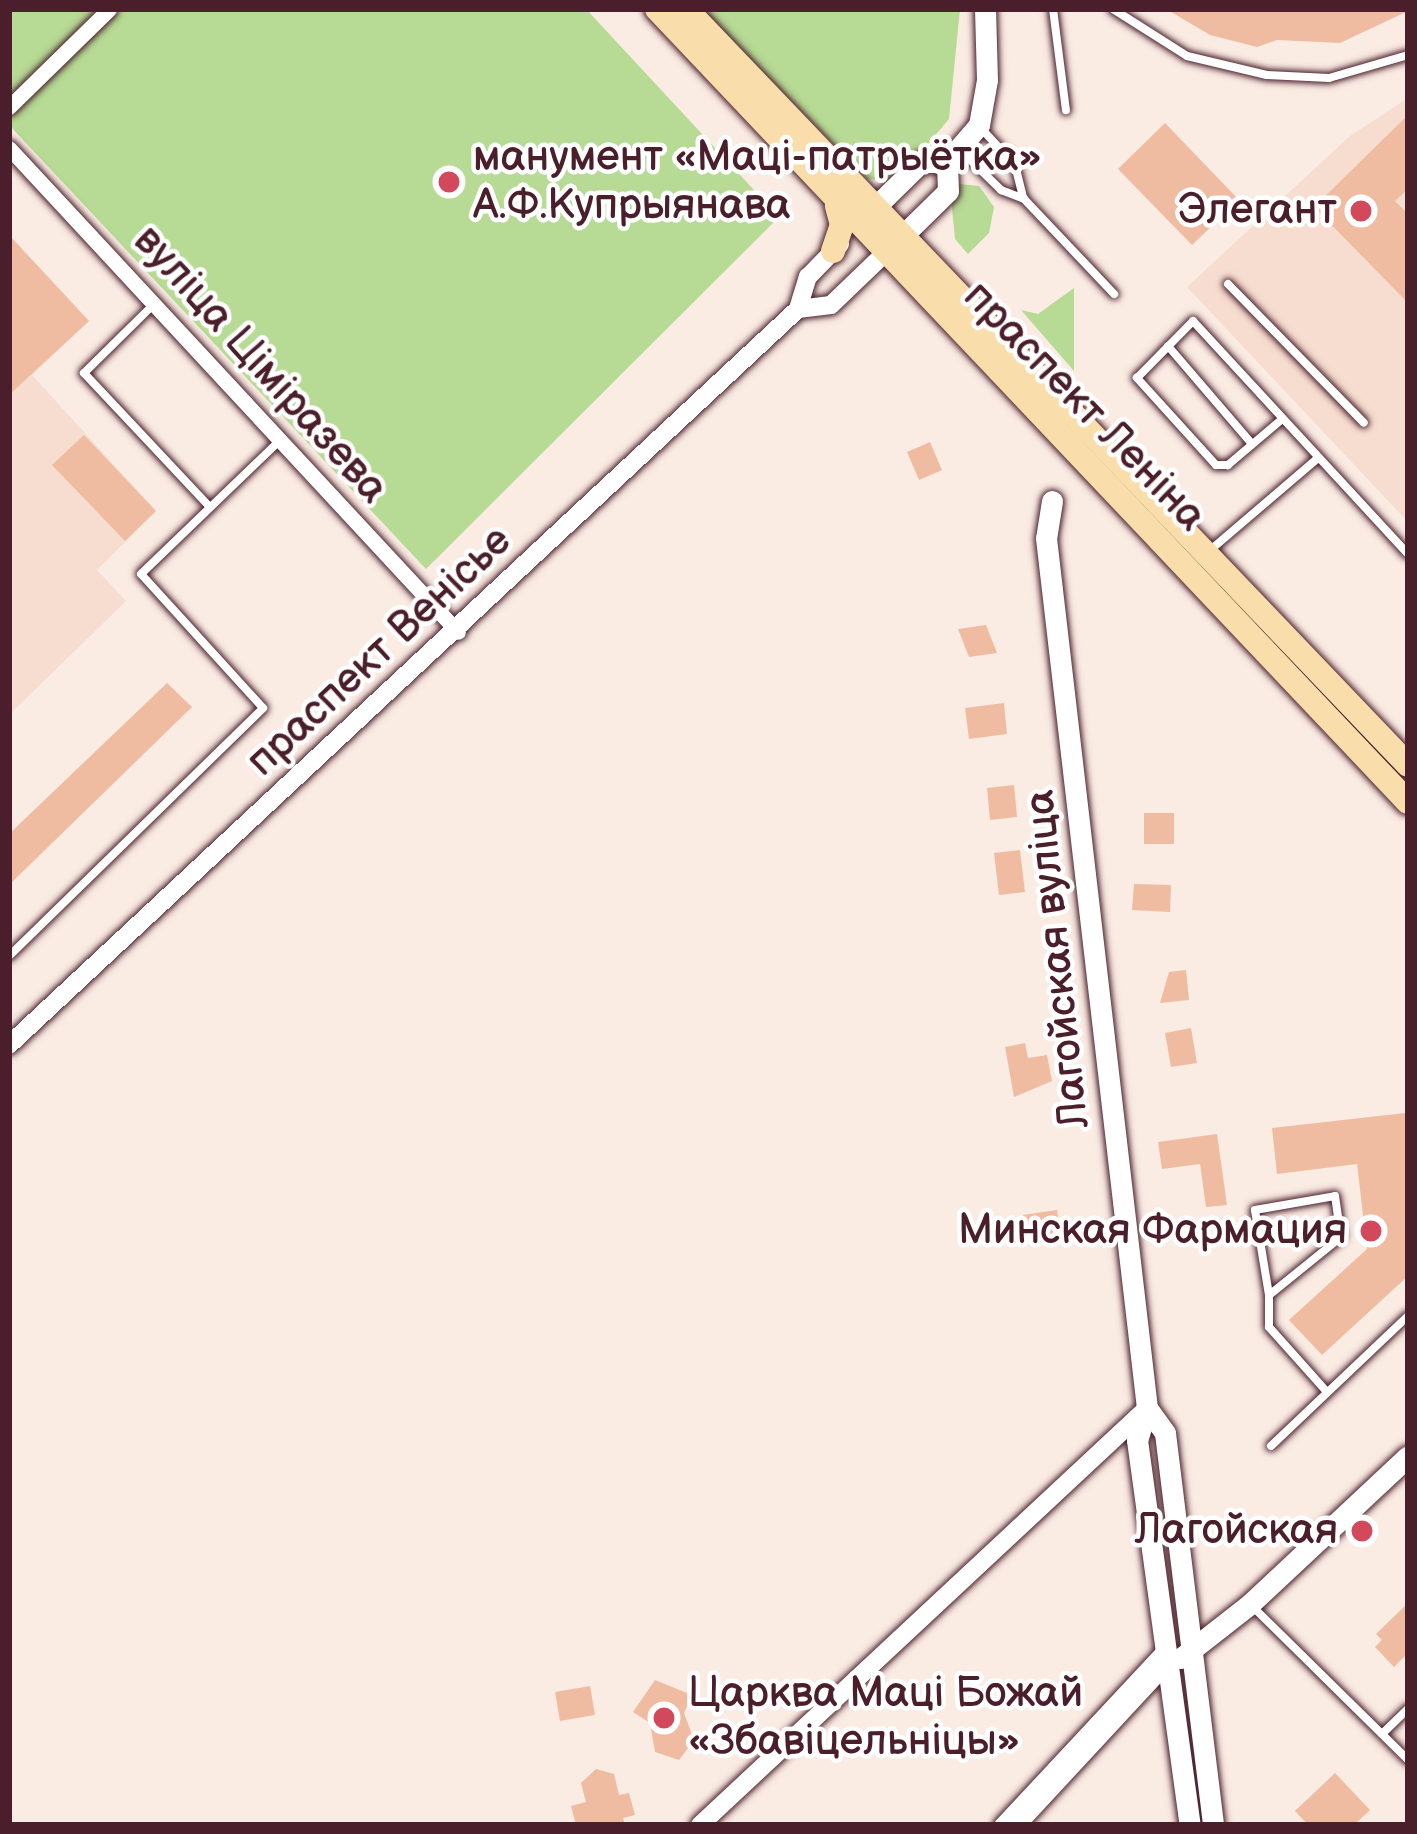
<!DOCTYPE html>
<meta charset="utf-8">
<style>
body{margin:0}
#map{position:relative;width:1417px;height:1834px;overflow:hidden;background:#faebe3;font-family:"Balsamiq Sans",sans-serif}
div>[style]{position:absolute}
.built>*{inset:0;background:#f7ddcf}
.green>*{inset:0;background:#b7da95}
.building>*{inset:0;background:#efbca1}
.roads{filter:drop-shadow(0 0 3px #4a1f2b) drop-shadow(0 0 3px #4a1f2b)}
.service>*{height:8px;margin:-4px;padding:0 4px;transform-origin:4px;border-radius:4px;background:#fff}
.minor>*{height:15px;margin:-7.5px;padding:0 7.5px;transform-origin:7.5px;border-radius:7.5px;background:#fff}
.tertiary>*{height:18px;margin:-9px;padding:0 9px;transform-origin:9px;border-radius:9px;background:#fff}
.secondary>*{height:21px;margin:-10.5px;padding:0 10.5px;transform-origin:10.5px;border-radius:10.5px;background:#fff}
.primary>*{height:24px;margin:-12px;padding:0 12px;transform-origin:12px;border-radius:12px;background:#f9deab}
.dots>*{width:33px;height:33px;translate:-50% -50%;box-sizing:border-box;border:6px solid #fff;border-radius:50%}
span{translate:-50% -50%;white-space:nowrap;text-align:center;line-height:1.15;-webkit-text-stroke:9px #fff;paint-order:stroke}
.poi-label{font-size:42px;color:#4a1f2b}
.left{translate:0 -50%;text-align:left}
.right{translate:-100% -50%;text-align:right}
.street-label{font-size:42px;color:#4a1f2b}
.frame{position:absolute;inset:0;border:12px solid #4a1f2b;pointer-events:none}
</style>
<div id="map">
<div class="built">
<div style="clip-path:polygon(1408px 98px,1408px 522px,1187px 287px,1350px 136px)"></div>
<div style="clip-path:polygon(9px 235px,89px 321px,32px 375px,156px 511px,97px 570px,126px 601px,9px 715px)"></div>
</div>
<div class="green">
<div style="clip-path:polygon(9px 9px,586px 9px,779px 217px,426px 569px,9px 125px)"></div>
<div style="clip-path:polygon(702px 9px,960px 9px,949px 119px,905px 171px,888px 181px,867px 179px)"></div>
<div style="clip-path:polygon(959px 184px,979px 186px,994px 207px,989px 233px,968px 254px,955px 239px,950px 188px)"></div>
<div style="clip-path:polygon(1074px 288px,1074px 371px,1021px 310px,1038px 314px)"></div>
</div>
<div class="building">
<div style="clip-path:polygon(1166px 9px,1408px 9px,1408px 11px,1340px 43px,1277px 40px,1257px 47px,1210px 35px)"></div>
<div style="clip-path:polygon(1408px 115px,1408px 189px,1395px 201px,1408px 214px,1408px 303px,1314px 207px)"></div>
<div style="clip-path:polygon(1165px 123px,1239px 200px,1192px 245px,1118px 169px)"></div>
<div style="clip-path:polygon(9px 235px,89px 321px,9px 395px)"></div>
<div style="clip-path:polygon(84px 435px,156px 511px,125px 541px,52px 465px)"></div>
<div style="clip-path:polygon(930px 442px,942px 470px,919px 480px,907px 452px)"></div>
<div style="clip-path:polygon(986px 625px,997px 653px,969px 657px,958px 629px)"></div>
<div style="clip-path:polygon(167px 683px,192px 707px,9px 885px,9px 834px)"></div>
<div style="clip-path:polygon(1004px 703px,1007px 734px,969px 739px,965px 708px)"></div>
<div style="clip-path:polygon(1014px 785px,1017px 817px,990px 820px,987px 788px)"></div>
<div style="clip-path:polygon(1144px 813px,1174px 813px,1174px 844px,1144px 844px)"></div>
<div style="clip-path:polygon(1020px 850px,1025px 892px,999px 895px,994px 853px)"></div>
<div style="clip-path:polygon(1134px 884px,1171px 885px,1170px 912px,1132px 910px)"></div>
<div style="clip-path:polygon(1186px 970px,1189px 1000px,1160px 1003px,1169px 972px)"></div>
<div style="clip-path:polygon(1191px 1028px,1197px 1063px,1171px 1067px,1165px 1033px)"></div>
<div style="clip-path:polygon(1025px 1043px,1028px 1058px,1047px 1055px,1052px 1081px,1014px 1097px,1005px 1047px)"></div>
<div style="clip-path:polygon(1405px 1113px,1408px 1276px,1322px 1355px,1289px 1320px,1367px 1249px,1357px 1164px,1277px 1174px,1272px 1128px)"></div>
<div style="clip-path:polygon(1217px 1134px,1227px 1205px,1206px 1207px,1200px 1164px,1162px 1169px,1158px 1142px)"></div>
<div style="clip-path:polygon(1057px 1210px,1061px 1235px,1027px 1240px,1023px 1215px)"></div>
<div style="clip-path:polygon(1408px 1603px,1408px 1653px,1394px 1667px,1375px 1647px,1382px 1640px,1376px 1634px)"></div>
<div style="clip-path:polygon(655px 1680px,692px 1695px,684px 1713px,694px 1740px,679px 1760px,655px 1752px,650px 1723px,633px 1712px)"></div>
<div style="clip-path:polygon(590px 1686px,595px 1715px,560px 1721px,555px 1692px)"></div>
<div style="clip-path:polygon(596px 1769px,614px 1774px,619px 1795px,629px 1793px,635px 1815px,623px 1818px,625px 1825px,576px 1825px,571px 1806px,586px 1802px,581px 1783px)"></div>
<div style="clip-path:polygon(1335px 1773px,1370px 1810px,1354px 1825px,1308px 1825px,1295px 1811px)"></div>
</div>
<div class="roads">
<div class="service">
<div style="left:1053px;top:9px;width:102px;rotate:82.7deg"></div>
<div style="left:1113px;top:9px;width:88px;rotate:32.4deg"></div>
<div style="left:1187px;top:56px;width:82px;rotate:13.4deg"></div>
<div style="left:1267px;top:75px;width:62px;rotate:2.8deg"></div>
<div style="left:1329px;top:78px;width:82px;rotate:-16.2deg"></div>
<div style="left:979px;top:126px;width:53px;rotate:47.3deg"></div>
<div style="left:1015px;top:165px;width:34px;rotate:76deg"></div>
<div style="left:959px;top:149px;width:59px;rotate:44.3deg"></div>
<div style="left:1001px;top:190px;width:25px;rotate:21deg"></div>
<div style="left:1024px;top:199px;width:131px;rotate:46.5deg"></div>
<div style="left:1228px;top:284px;width:194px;rotate:45.6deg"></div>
<div style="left:153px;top:305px;width:97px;rotate:135.4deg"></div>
<div style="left:84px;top:373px;width:184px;rotate:46.8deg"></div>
<div style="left:1168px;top:346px;width:129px;rotate:49.4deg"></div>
<div style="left:1281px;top:420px;width:70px;rotate:139.7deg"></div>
<div style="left:1228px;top:465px;width:12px;rotate:180deg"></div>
<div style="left:1216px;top:465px;width:118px;rotate:-132.2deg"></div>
<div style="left:1137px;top:378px;width:80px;rotate:-45.5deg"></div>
<div style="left:1193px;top:321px;width:317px;rotate:47.3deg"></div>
<div style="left:1208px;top:552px;width:143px;rotate:-40.5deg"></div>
<div style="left:9px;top:956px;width:355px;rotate:-44.3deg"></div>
<div style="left:263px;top:708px;width:181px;rotate:-132.3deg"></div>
<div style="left:141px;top:574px;width:192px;rotate:-43.9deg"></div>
<div style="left:1269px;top:1295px;width:86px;rotate:-99.4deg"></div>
<div style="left:1255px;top:1210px;width:81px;rotate:-9.9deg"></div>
<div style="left:1335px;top:1196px;width:41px;rotate:81.7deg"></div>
<div style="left:1341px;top:1237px;width:92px;rotate:141.1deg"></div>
<div style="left:1269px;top:1295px;width:32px;rotate:90deg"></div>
<div style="left:1269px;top:1327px;width:87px;rotate:48.3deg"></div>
<div style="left:1271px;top:1446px;width:189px;rotate:-43.5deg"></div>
<div style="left:1251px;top:1605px;width:221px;rotate:44.6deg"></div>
<div style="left:1382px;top:1734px;width:36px;rotate:-44deg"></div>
</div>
<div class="minor">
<div style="left:9px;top:107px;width:140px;rotate:-44.4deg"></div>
<div style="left:9px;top:148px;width:660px;rotate:47.15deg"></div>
<div style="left:1001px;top:1825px;width:242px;rotate:-47deg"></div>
<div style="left:1018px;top:1825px;width:221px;rotate:-47.2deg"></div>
</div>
<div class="tertiary">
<div style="left:798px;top:309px;width:33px;rotate:-7deg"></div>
<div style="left:831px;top:305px;width:74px;rotate:-43.9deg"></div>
<div style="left:9px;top:1045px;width:1079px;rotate:-43.01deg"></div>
<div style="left:798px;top:309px;width:34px;rotate:-73deg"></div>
<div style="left:808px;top:277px;width:46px;rotate:-45.9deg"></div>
<div style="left:700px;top:1825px;width:611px;rotate:-43.01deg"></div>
</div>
<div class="secondary">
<div style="left:863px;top:219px;width:81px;rotate:-44.5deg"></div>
<div style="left:921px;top:162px;width:26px"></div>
<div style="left:890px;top:248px;width:81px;rotate:-44.5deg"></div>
<div style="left:948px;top:191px;width:29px;rotate:-92deg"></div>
<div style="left:947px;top:162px;width:49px;rotate:-49.1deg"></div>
<div style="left:979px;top:125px;width:46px;rotate:-79.9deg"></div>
<div style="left:987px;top:80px;width:71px;rotate:-91.6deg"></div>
<div style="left:1052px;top:501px;width:37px;rotate:99deg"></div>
<div style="left:1046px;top:538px;width:876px;rotate:83.38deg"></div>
<div style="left:1147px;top:1408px;width:34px;rotate:107deg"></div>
<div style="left:1137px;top:1440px;width:389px;rotate:82.2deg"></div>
<div style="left:1147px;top:1408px;width:31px;rotate:54deg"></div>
<div style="left:1165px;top:1433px;width:395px;rotate:83deg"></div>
<div style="left:1181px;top:1658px;width:88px;rotate:-38deg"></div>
<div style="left:1250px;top:1604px;width:216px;rotate:-43.1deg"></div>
</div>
<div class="primary">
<div style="left:657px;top:9px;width:1092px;rotate:46.56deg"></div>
<div style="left:686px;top:9px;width:1045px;rotate:46.32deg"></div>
<div style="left:833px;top:251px;width:28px;rotate:-71deg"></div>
<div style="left:842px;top:225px;width:20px;rotate:-105deg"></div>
</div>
</div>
<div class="dots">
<div style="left:449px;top:182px;background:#d1495b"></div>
<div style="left:1361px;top:211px;background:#d1495b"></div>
<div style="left:1371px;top:1231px;background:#d1495b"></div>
<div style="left:1362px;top:1531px;background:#d1495b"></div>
<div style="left:664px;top:1718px;background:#d1495b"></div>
</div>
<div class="poi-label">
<span class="left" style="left:473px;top:182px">манумент «Маці-патрыётка»<br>А.Ф.Купрыянава</span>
<span class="right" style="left:1337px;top:211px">Элегант</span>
<span class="right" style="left:1347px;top:1231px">Минская Фармация</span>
<span class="right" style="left:1338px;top:1531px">Лагойская</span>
<span class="left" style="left:688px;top:1718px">Царква Маці Божай<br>«Збавіцельніцы»</span>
</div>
<div class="street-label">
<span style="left:260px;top:365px;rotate:48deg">вуліца Ціміразева</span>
<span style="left:1084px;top:407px;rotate:46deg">праспект Леніна</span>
<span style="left:380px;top:652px;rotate:-43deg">праспект Венісье</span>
<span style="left:1058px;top:959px;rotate:-96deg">Лагойская вуліца</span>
</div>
<div class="frame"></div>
</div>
